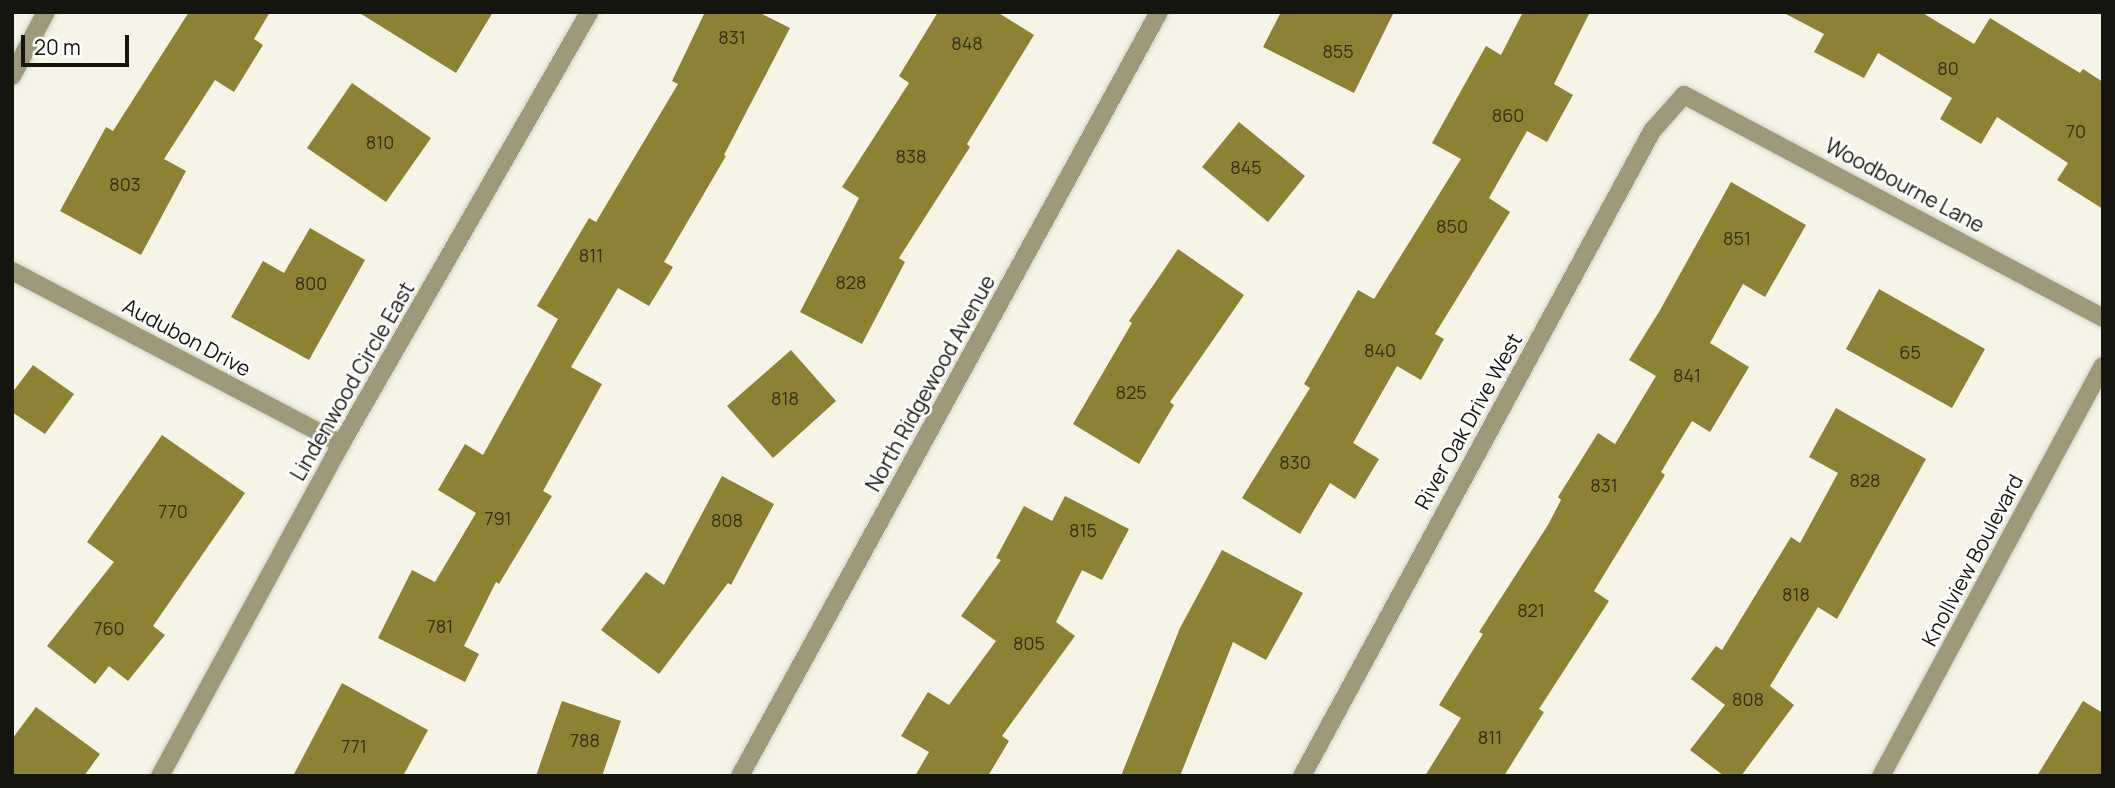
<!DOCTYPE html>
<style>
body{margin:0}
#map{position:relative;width:2115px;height:788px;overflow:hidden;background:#f5f4e7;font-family:Manrope,sans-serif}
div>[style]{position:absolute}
.building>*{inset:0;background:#8d8133}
.roads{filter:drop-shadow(0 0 2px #d1d0c5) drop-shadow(0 0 2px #d1d0c5)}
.minor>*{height:18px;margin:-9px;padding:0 9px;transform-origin:9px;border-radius:9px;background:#9e9979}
.tertiary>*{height:18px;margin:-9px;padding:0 9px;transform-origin:9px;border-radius:9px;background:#9e9979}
span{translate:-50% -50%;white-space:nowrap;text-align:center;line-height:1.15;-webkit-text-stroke:5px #fff;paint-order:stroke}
.number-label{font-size:18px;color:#333019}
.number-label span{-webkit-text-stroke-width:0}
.street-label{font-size:21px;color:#151510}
.frame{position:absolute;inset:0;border:14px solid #151510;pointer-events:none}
.scale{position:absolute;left:21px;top:35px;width:108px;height:32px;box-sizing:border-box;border:4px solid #151510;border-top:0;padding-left:9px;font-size:21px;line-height:24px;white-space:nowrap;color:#151510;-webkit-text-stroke:5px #fff;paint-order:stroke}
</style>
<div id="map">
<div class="building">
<div style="clip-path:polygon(189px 12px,270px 12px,254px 39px,263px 45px,234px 92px,215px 80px,164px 159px,186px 171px,141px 255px,60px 211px,106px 127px,113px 131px)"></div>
<div style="clip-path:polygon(358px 12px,493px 12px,456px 73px)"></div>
<div style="clip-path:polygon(705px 12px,758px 12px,790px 28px,724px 155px,726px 156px,664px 262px,673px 267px,649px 306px,618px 288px,571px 367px,602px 384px,543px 491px,552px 496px,499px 584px,496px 582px,464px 646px,479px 654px,465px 682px,378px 638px,412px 570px,435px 582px,476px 513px,438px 490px,465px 444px,483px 455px,558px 319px,537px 306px,589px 218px,596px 222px,678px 84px,672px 81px)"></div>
<div style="clip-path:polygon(938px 12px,997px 12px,1034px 35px,967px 144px,970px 147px,899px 258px,905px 262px,862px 344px,800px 312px,859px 198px,842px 187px,909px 83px,899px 76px)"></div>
<div style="clip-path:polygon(1281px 12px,1394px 12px,1354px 93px,1263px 47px)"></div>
<div style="clip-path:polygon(1523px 12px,1590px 12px,1554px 84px,1573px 95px,1547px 142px,1527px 131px,1489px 198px,1510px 212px,1435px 334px,1444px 339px,1421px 380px,1397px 366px,1353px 443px,1379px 459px,1355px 499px,1330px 483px,1300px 534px,1242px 498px,1310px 388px,1304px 384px,1358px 290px,1374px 299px,1461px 159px,1432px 143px,1486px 46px,1501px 55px)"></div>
<div style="clip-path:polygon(1782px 12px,1921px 12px,1974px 44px,1990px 18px,2080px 73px,2083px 69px,2103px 82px,2103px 209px,2057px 180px,2068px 163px,1997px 117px,1981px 144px,1940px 119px,1952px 98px,1878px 53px,1864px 78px,1814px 52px,1824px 34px)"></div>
<div style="clip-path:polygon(352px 83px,431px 138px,386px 202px,307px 148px)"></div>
<div style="clip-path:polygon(1239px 122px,1305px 176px,1268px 222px,1202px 167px)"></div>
<div style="clip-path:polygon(1731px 182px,1806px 225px,1765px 297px,1743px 284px,1710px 343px,1749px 367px,1710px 432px,1692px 421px,1661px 472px,1665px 475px,1594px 591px,1609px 601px,1539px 709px,1544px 712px,1504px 776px,1425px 776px,1461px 718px,1439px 705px,1483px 634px,1479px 632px,1548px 525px,1561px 500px,1558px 497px,1598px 433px,1615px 444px,1656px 376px,1629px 360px,1659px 312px)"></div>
<div style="clip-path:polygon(310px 228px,365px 260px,309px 360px,231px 317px,263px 261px,284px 273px)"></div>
<div style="clip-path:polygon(1178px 249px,1244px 295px,1170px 402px,1174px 405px,1139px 464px,1073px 424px,1132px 323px,1129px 321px)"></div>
<div style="clip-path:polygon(1879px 289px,1985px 349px,1952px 408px,1846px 349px)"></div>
<div style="clip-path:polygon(791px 350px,836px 401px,773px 458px,727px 406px)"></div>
<div style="clip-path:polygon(33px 365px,74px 394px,45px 434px,12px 412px,12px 393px)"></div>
<div style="clip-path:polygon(1836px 408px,1926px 459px,1837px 619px,1818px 607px,1770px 686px,1794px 705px,1741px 776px,1724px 776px,1690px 750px,1725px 705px,1691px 679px,1716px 646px,1722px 650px,1791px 537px,1800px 543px,1838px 473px,1809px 457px)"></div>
<div style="clip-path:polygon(162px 435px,245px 493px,153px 626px,165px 635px,128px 681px,109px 666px,95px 684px,47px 646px,114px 562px,87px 542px)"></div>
<div style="clip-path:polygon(722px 476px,774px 504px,731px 585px,728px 583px,659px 674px,601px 630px,646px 572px,664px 585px)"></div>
<div style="clip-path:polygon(1065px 496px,1129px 529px,1102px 580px,1082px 570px,1056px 622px,1075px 636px,1002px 736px,1009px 741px,988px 776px,915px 776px,929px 752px,901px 736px,928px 692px,949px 705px,996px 641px,961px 616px,1001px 560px,996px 558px,1024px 506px,1052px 521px)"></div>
<div style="clip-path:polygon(1222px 550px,1303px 593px,1266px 660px,1233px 642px,1180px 776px,1121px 776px,1180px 628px)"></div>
<div style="clip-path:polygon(342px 683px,428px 730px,403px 776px,293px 776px)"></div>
<div style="clip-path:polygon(562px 701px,621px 721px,602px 776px,536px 776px)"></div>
<div style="clip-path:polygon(2083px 701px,2103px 713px,2103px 776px,2037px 776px)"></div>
<div style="clip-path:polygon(36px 707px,100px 754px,84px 776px,12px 776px,12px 739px)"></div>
</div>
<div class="roads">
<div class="minor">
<div style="left:12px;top:76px;width:72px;rotate:-62deg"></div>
<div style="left:12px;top:271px;width:372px;rotate:27.7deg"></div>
<div style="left:160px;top:776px;width:378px;rotate:-61.4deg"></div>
<div style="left:341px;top:444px;width:498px;rotate:-60.1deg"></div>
<div style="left:1302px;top:776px;width:734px;rotate:-61.51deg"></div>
<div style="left:1652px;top:131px;width:48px;rotate:-48.4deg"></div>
<div style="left:1684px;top:95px;width:475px;rotate:28deg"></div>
<div style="left:1881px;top:776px;width:466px;rotate:-61.6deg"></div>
</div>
<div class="tertiary">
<div style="left:740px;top:776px;width:871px;rotate:-61.26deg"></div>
</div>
</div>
<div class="number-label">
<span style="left:732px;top:37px">831</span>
<span style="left:967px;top:43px">848</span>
<span style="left:1338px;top:51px">855</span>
<span style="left:1948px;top:68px">80</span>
<span style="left:1508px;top:115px">860</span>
<span style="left:2076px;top:131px">70</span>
<span style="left:380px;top:142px">810</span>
<span style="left:911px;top:156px">838</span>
<span style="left:1246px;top:167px">845</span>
<span style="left:125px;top:184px">803</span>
<span style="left:1452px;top:226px">850</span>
<span style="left:1737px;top:238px">851</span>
<span style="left:591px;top:255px">811</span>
<span style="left:851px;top:282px">828</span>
<span style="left:311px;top:283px">800</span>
<span style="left:1380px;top:350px">840</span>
<span style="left:1910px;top:352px">65</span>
<span style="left:1687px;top:375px">841</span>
<span style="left:1131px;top:392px">825</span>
<span style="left:785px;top:398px">818</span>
<span style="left:1295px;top:462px">830</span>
<span style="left:1865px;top:480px">828</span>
<span style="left:1604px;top:485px">831</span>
<span style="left:173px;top:511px">770</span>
<span style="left:498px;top:518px">791</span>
<span style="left:727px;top:520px">808</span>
<span style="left:1083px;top:530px">815</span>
<span style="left:1796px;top:594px">818</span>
<span style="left:1531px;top:610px">821</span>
<span style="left:440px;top:626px">781</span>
<span style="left:109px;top:628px">760</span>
<span style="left:1029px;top:643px">805</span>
<span style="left:1748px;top:699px">808</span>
<span style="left:1490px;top:737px">811</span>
<span style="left:585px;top:740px">788</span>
<span style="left:354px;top:746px">771</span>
</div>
<div class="street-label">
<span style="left:1905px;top:185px;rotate:28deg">Woodbourne Lane</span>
<span style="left:187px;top:337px;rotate:28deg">Audubon Drive</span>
<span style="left:352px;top:381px;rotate:-60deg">Lindenwood Circle East</span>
<span style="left:930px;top:383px;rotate:-61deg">North Ridgewood Avenue</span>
<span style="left:1468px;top:421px;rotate:-61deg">River Oak Drive West</span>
<span style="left:1972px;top:560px;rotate:-62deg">Knollview Boulevard</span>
</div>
<div class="frame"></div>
<div class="scale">20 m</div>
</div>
